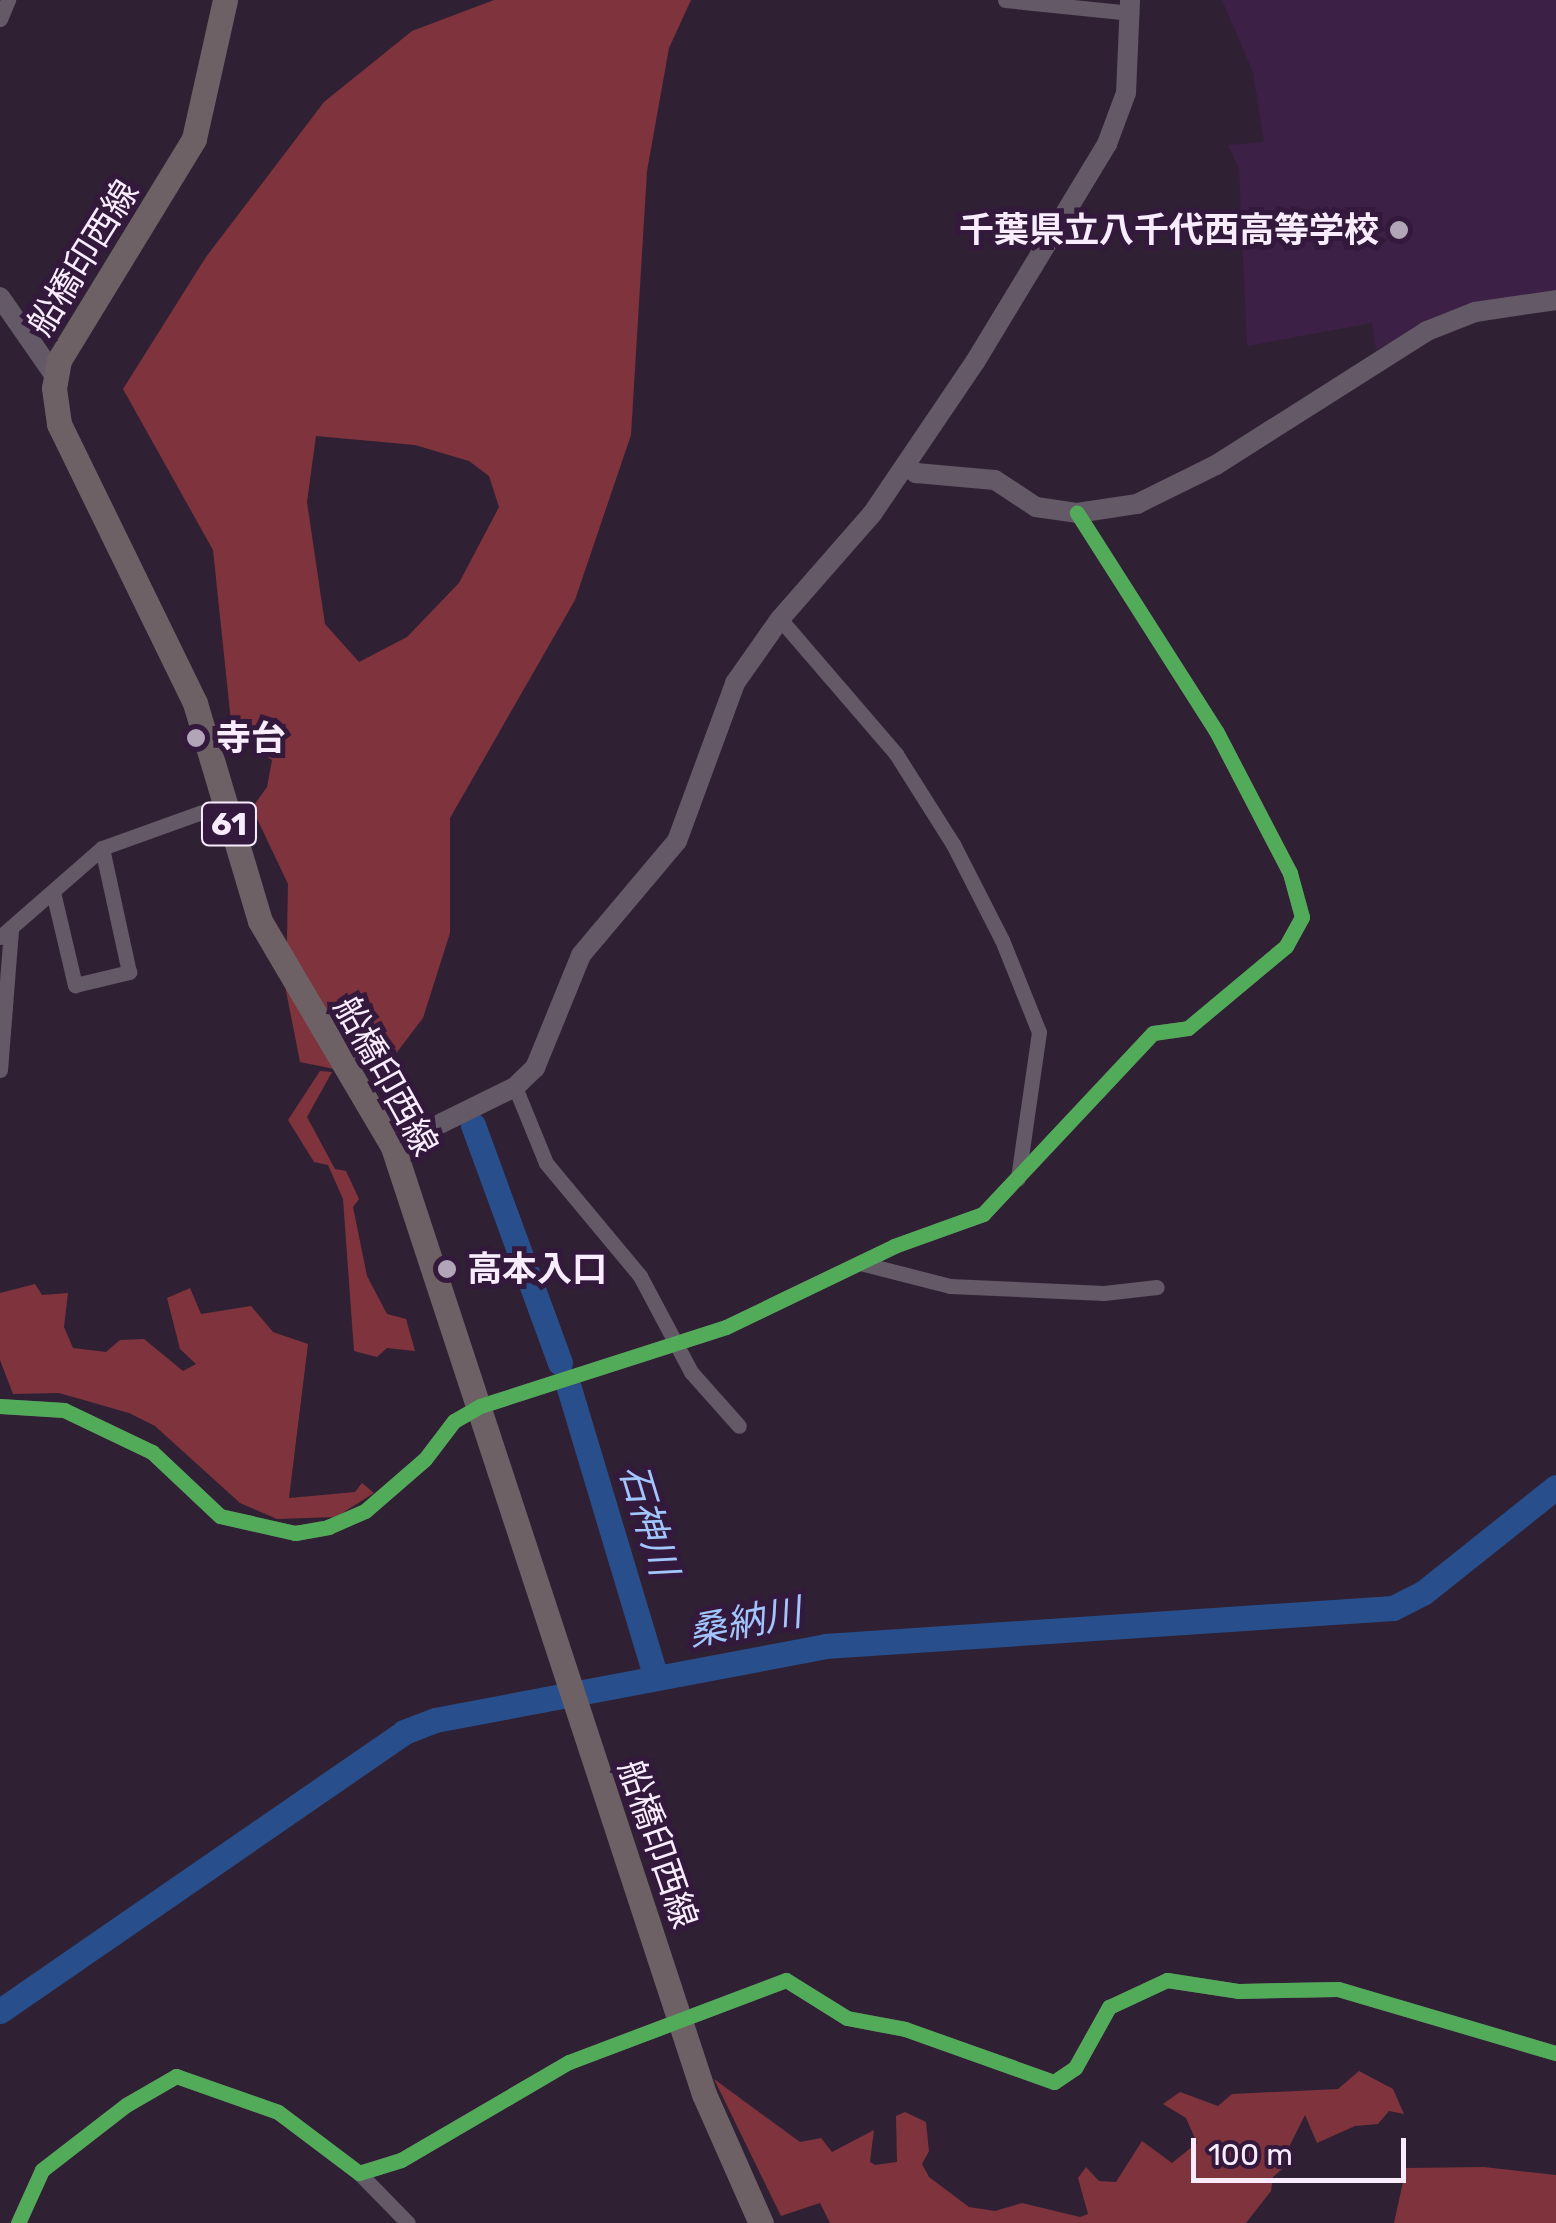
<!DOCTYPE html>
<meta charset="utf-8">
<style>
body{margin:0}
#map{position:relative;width:1556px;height:2223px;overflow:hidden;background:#2f2133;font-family:Rubik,"Noto Sans JP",sans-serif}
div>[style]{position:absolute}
.built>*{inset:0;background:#3c2045}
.forest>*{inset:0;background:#7f333d}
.river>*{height:25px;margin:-12.5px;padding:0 12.5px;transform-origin:12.5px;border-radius:12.5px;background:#284f8b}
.minor>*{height:15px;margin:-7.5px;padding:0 7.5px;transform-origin:7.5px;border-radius:7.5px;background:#645967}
.tertiary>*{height:20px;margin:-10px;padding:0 10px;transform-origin:10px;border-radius:10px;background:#645967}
.primary>*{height:25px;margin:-12.5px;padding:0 12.5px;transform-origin:12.5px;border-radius:12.5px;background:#6d6165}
.cycleway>*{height:15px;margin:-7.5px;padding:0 7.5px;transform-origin:7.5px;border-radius:7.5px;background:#51ab58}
.dots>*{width:28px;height:28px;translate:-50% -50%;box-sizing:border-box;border:5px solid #33193b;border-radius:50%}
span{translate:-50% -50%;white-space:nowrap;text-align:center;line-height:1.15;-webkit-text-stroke:10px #33193b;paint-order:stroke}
.shield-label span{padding:2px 8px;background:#33193b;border:2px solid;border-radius:8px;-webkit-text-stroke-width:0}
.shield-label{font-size:32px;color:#f9ecfe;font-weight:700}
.poi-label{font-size:35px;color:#f9ecfe;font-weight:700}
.right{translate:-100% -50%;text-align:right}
.left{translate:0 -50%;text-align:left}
.street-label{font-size:35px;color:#f9ecfe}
.water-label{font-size:38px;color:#a0c6fd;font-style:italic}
.scale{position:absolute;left:1191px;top:2138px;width:215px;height:45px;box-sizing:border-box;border:5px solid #f9ecfe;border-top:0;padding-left:12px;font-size:30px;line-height:35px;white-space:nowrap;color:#f9ecfe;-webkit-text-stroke:8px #33193b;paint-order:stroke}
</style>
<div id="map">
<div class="built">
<div style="clip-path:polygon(1222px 0,1556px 0,1556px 291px,1470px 304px,1376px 350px,1372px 323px,1247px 346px,1239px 169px,1228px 145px,1264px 142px,1253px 72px)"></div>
</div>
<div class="forest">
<div style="clip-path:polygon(evenodd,494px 0,691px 0,669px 48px,647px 171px,631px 435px,575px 600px,450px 818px,450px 933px,423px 1018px,394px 1056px,349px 1072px,300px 1062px,286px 991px,288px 884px,252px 808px,267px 787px,272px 760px,232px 731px,213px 550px,123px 389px,206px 257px,324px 102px,412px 31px,494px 0,316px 436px,415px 445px,469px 461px,489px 476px,499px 507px,459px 583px,407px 637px,359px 662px,325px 624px,307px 502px,316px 436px)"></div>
<div style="clip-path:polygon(320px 1071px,332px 1072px,307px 1117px,335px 1169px,346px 1171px,359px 1199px,353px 1207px,367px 1276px,387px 1314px,406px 1319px,415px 1351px,387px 1348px,377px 1357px,354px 1351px,343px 1199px,328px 1165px,314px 1162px,288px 1120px)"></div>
<div style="clip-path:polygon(35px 1284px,42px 1295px,68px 1293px,64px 1327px,73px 1348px,106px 1352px,120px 1340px,144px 1339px,183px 1371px,196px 1364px,180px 1349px,167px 1298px,190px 1288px,201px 1314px,251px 1306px,273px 1332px,308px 1344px,289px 1498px,355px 1492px,362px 1483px,374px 1493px,336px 1517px,277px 1519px,240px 1503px,155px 1426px,129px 1413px,59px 1393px,13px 1394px,0 1360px,0 1293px)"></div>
<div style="clip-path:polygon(1359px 2071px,1393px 2089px,1404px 2114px,1389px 2111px,1378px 2124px,1355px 2126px,1317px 2143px,1305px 2115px,1288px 2149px,1292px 2160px,1273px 2177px,1271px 2191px,1246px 2223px,830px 2223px,820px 2203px,781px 2216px,714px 2079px,800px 2142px,821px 2138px,832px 2152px,874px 2130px,870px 2162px,875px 2165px,897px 2162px,896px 2116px,905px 2112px,926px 2122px,929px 2151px,922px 2164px,929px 2177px,969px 2207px,995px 2211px,1022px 2203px,1080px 2217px,1088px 2214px,1078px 2178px,1086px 2167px,1099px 2181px,1116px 2182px,1142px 2141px,1172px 2163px,1197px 2143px,1186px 2118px,1163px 2104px,1180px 2092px,1218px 2106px,1232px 2094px,1338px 2089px)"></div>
<div style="clip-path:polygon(1484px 2167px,1556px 2175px,1556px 2223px,1394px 2223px,1406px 2168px)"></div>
</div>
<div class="river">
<div style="left:473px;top:1125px;width:253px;rotate:69.9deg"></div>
<div style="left:569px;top:1388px;width:299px;rotate:73.3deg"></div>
<div style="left:0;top:2011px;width:491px;rotate:-34.6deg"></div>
<div style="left:404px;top:1732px;width:33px;rotate:-21deg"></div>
<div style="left:435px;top:1720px;width:397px;rotate:-10.7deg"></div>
<div style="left:825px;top:1646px;width:569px;rotate:-3.83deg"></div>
<div style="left:1393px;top:1608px;width:34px;rotate:-27deg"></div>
<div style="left:1423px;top:1593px;width:170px;rotate:-38.6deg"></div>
</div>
<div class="minor">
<div style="left:1005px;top:0;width:127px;rotate:5.9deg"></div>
<div style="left:0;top:19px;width:21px;rotate:-67deg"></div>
<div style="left:780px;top:619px;width:178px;rotate:49.3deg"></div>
<div style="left:896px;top:754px;width:107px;rotate:57.7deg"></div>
<div style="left:953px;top:844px;width:108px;rotate:63deg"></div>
<div style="left:1002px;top:940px;width:99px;rotate:68.1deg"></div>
<div style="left:1039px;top:1032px;width:148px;rotate:98.2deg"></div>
<div style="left:53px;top:892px;width:96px;rotate:76.7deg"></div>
<div style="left:75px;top:985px;width:56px;rotate:-13.5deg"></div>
<div style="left:129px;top:972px;width:127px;rotate:-102.3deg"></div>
<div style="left:0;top:937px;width:135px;rotate:-41.1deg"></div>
<div style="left:102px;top:848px;width:130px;rotate:-19.8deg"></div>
<div style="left:0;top:1070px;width:141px;rotate:-85.5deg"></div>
<div style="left:515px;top:1087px;width:82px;rotate:67.8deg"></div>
<div style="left:546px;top:1163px;width:147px;rotate:50.2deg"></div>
<div style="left:640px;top:1276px;width:109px;rotate:62deg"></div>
<div style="left:691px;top:1372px;width:72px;rotate:48.4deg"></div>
<div style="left:860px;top:1263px;width:93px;rotate:14.3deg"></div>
<div style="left:950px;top:1286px;width:154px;rotate:2.6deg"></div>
<div style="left:1104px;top:1293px;width:53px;rotate:-6.5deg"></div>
<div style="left:0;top:1406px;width:64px;rotate:3.6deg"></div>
<div style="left:64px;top:1410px;width:98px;rotate:25.5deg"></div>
<div style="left:152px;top:1452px;width:93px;rotate:43.3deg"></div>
<div style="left:220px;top:1516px;width:77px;rotate:12.8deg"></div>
<div style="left:295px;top:1533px;width:34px;rotate:-10deg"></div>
<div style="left:328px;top:1527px;width:40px;rotate:-23.4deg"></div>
<div style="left:365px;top:1511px;width:79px;rotate:-40.9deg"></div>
<div style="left:425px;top:1459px;width:48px;rotate:-52.7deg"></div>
<div style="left:454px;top:1421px;width:30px;rotate:-30deg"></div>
<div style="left:480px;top:1406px;width:258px;rotate:-17.8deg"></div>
<div style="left:726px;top:1327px;width:187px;rotate:-25.7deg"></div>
<div style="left:894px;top:1246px;width:95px;rotate:-19.8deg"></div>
<div style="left:983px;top:1214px;width:248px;rotate:-46.8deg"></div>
<div style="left:1153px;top:1033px;width:35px;rotate:-8deg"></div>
<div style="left:1188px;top:1028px;width:128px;rotate:-39.9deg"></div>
<div style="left:1286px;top:946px;width:33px;rotate:-61deg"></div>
<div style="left:1302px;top:917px;width:46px;rotate:-105.3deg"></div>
<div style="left:1290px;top:873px;width:160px;rotate:-117.5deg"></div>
<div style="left:1216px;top:731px;width:259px;rotate:-122.5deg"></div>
<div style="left:359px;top:2173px;width:70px;rotate:45.6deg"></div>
<div style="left:18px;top:2223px;width:58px;rotate:-65.6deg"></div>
<div style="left:42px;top:2170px;width:106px;rotate:-37.7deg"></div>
<div style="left:126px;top:2105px;width:58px;rotate:-30.1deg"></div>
<div style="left:176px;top:2076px;width:108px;rotate:19.4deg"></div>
<div style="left:278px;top:2112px;width:101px;rotate:37deg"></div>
<div style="left:359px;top:2173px;width:44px;rotate:-17.2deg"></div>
<div style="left:401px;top:2160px;width:194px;rotate:-30.3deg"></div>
<div style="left:569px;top:2062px;width:232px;rotate:-20.7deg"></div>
<div style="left:786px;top:1980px;width:72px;rotate:31.9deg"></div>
<div style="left:847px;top:2018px;width:59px;rotate:10.7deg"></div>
<div style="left:905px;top:2029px;width:158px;rotate:19.6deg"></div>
<div style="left:1054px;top:2082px;width:25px;rotate:-34deg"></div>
<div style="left:1075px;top:2068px;width:70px;rotate:-60.9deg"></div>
<div style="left:1109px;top:2007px;width:64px;rotate:-25deg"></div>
<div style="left:1167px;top:1980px;width:73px;rotate:8.7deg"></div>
<div style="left:1239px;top:1991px;width:99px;rotate:-1.2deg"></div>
<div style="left:1338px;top:1989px;width:227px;rotate:16.4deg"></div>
</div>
<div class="tertiary">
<div style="left:0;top:297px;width:96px;rotate:55.2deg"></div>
<div style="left:906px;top:465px;width:13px;rotate:39deg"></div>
<div style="left:916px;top:473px;width:79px;rotate:5.1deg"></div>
<div style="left:995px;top:480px;width:49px;rotate:33.4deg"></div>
<div style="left:1036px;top:507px;width:41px;rotate:8.3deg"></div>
<div style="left:1077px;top:513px;width:61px;rotate:-8.5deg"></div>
<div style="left:1137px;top:504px;width:88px;rotate:-26.3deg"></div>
<div style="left:1216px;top:465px;width:250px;rotate:-32.4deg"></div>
<div style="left:1427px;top:331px;width:52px;rotate:-21.6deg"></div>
<div style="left:1475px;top:312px;width:82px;rotate:-8.4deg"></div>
<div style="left:393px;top:1147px;width:136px;rotate:-26.2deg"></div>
<div style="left:515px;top:1087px;width:28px;rotate:-44deg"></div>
<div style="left:535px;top:1068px;width:122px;rotate:-67.8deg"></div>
<div style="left:581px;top:955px;width:149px;rotate:-49.9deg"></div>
<div style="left:677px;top:841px;width:168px;rotate:-69.8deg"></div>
<div style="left:735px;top:683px;width:78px;rotate:-54.9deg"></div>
<div style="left:780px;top:619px;width:140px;rotate:-48.8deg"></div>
<div style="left:872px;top:514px;width:184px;rotate:-55.9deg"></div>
<div style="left:975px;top:362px;width:255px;rotate:-58.8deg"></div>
<div style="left:1107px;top:144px;width:54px;rotate:-69.6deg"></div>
<div style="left:1126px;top:93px;width:93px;rotate:-87.5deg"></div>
</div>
<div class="primary">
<div style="left:225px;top:0;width:142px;rotate:102.6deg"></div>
<div style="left:194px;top:139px;width:259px;rotate:121.4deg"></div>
<div style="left:59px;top:360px;width:28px;rotate:100deg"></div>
<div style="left:54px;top:388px;width:36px;rotate:82deg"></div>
<div style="left:59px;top:424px;width:310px;rotate:64deg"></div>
<div style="left:195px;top:703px;width:227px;rotate:73.4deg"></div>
<div style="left:260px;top:921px;width:262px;rotate:59.5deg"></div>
<div style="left:393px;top:1147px;width:997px;rotate:71.82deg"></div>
<div style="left:704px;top:2094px;width:141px;rotate:66.2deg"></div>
</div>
<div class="cycleway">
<div style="left:0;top:1406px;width:64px;rotate:3.6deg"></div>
<div style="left:64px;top:1410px;width:98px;rotate:25.5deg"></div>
<div style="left:152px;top:1452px;width:93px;rotate:43.3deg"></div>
<div style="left:220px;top:1516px;width:77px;rotate:12.8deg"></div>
<div style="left:295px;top:1533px;width:34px;rotate:-10deg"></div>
<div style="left:328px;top:1527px;width:40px;rotate:-23.4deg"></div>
<div style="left:365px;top:1511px;width:79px;rotate:-40.9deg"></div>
<div style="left:425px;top:1459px;width:48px;rotate:-52.7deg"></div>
<div style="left:454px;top:1421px;width:30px;rotate:-30deg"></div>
<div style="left:480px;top:1406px;width:258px;rotate:-17.8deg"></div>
<div style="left:726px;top:1327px;width:187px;rotate:-25.7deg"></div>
<div style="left:894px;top:1246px;width:95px;rotate:-19.8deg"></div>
<div style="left:983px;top:1214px;width:248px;rotate:-46.8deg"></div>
<div style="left:1153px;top:1033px;width:35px;rotate:-8deg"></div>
<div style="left:1188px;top:1028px;width:128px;rotate:-39.9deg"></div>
<div style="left:1286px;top:946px;width:33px;rotate:-61deg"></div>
<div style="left:1302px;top:917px;width:46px;rotate:-105.3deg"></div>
<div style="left:1290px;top:873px;width:160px;rotate:-117.5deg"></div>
<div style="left:1216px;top:731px;width:259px;rotate:-122.5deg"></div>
<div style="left:18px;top:2223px;width:58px;rotate:-65.6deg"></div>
<div style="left:42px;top:2170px;width:106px;rotate:-37.7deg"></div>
<div style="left:126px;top:2105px;width:58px;rotate:-30.1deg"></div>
<div style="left:176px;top:2076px;width:108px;rotate:19.4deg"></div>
<div style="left:278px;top:2112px;width:101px;rotate:37deg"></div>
<div style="left:359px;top:2173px;width:44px;rotate:-17.2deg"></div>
<div style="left:401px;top:2160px;width:194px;rotate:-30.3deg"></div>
<div style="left:569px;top:2062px;width:232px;rotate:-20.7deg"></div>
<div style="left:786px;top:1980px;width:72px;rotate:31.9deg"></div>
<div style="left:847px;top:2018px;width:59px;rotate:10.7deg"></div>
<div style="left:905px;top:2029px;width:158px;rotate:19.6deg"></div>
<div style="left:1054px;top:2082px;width:25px;rotate:-34deg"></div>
<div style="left:1075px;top:2068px;width:70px;rotate:-60.9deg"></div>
<div style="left:1109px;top:2007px;width:64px;rotate:-25deg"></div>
<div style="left:1167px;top:1980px;width:73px;rotate:8.7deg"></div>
<div style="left:1239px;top:1991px;width:99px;rotate:-1.2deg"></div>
<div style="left:1338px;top:1989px;width:227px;rotate:16.4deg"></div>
</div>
<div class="dots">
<div style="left:1399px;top:230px;background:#b2a5b7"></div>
<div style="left:196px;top:738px;background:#b2a5b7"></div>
<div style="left:447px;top:1269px;background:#b2a5b7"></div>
</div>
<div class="shield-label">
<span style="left:229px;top:824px">61</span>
</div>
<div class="poi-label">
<span class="right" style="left:1379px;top:230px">千葉県立八千代西高等学校</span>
<span class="left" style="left:216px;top:738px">寺台</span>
<span class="left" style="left:467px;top:1269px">高本入口</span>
</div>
<div class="street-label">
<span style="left:83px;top:258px;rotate:-58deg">船橋印西線</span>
<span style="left:386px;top:1076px;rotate:61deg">船橋印西線</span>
<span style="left:658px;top:1844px;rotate:71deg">船橋印西線</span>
</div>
<div class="water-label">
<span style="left:648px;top:1520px;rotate:73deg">石神川</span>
<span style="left:745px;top:1623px;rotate:-11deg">桑納川</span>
</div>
<div class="scale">100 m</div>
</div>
